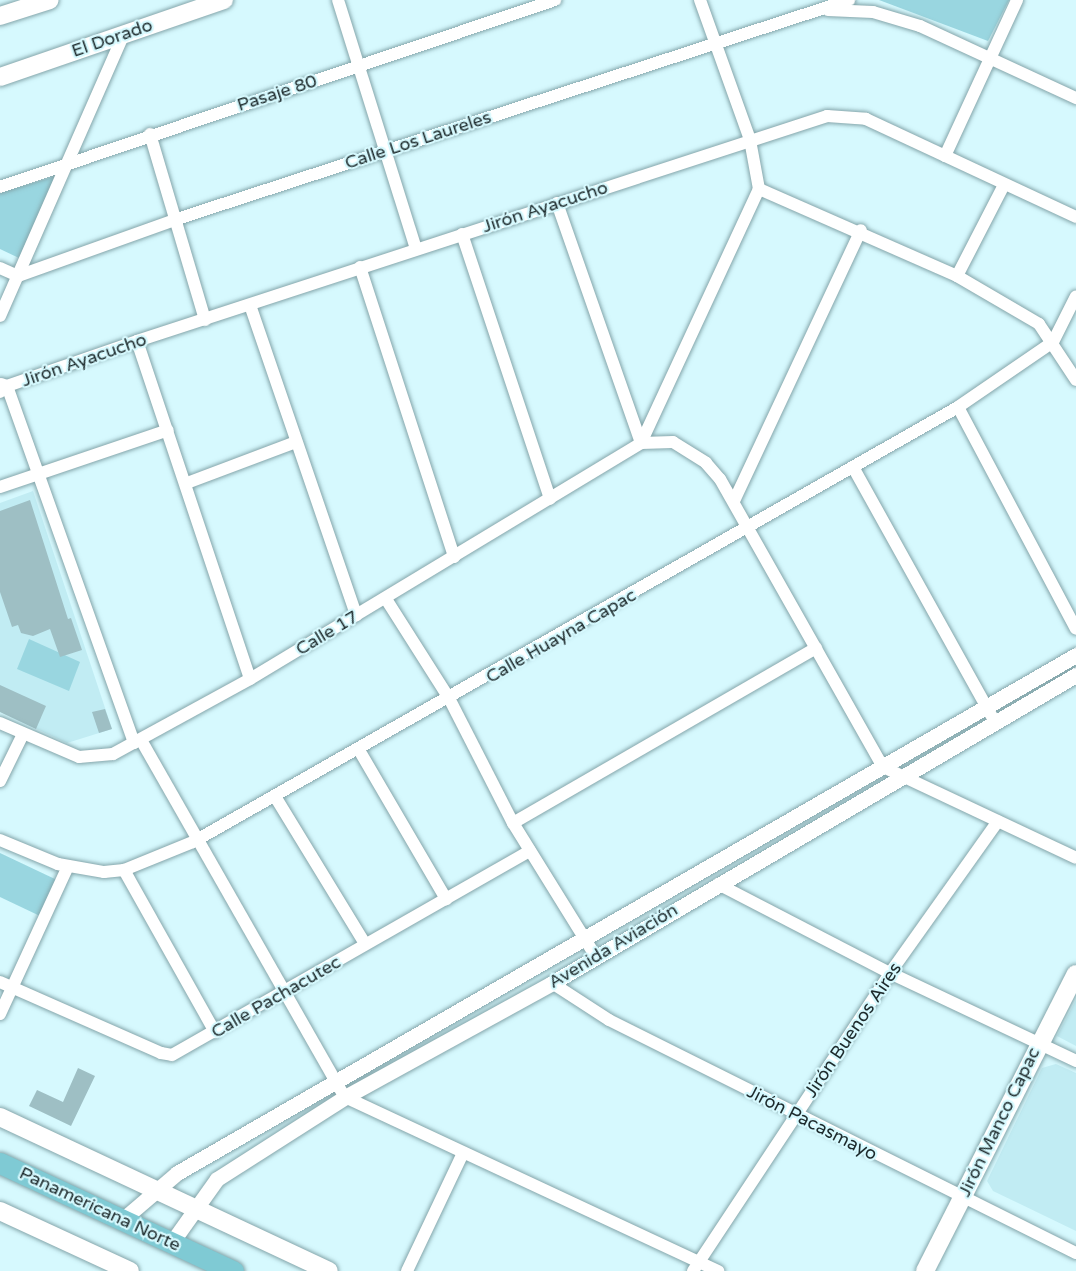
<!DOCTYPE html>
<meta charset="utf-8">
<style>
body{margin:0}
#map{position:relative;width:1076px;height:1271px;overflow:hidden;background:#d6f9fe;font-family:"Varela Round",sans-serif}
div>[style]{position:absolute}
.built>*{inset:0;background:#c1ecf3}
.green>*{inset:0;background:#99d6e0}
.building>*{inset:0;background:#9ebfc4}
.roads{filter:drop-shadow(0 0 2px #84a5aa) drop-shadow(0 0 2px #84a5aa)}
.minor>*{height:12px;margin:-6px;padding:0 6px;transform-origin:6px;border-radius:6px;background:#fff}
.tertiary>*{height:15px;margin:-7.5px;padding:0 7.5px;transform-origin:7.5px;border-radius:7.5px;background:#fff}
.secondary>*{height:18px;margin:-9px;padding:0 9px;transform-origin:9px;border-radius:9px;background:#fff}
.trunk>*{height:21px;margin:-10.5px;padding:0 10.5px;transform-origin:10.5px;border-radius:10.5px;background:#7fcad4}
span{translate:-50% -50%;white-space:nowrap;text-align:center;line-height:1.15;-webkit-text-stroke:4.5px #d6f9fe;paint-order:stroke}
.street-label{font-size:18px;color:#1d2a2c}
</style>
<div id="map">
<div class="built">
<div style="clip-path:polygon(33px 491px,112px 729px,67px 743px,0 712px,0 503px)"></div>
<div style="clip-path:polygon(1076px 1000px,1076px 1046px,1057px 1036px)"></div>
<div style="clip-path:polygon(1056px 1064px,1076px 1073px,1076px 1231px,993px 1191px,987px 1181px,1042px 1068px)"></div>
</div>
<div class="green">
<div style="clip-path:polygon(879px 0,1009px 0,988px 41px)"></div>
<div style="clip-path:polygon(56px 176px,19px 258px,0 249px,0 193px)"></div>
<div style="clip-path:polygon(29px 639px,80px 662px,69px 691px,17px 669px)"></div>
<div style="clip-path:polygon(0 853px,57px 880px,40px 916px,0 897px)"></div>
</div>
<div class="building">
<div style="clip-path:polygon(30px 500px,68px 619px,71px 618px,82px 650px,60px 657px,50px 629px,33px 636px,21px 633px,18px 625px,12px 627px,0 592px,0 511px)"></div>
<div style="clip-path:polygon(0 685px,46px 706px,36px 729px,0 712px)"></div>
<div style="clip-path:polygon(105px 709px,112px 729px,99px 733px,92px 712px)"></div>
<div style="clip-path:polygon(78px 1068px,95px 1076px,71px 1126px,29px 1106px,37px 1090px,63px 1102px)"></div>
</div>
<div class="roads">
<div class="minor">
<div style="left:338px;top:0;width:261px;rotate:72.6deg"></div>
<div style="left:700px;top:0;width:149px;rotate:70.3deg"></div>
<div style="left:750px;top:140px;width:50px;rotate:79.6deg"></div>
<div style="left:828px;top:10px;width:45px;rotate:2.5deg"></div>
<div style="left:873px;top:12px;width:49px;rotate:16.6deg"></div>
<div style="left:920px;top:26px;width:172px;rotate:24.8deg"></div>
<div style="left:150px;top:134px;width:194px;rotate:73.5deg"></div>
<div style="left:945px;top:156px;width:172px;rotate:-65.2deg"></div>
<div style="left:0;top:187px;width:586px;rotate:-18.62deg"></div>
<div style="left:759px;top:189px;width:216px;rotate:23.7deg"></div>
<div style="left:957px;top:276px;width:95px;rotate:30.3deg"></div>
<div style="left:1039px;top:324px;width:67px;rotate:56.5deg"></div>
<div style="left:557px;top:203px;width:254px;rotate:70.7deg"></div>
<div style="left:462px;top:234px;width:279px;rotate:71.6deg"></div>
<div style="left:360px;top:267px;width:305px;rotate:72deg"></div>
<div style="left:0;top:268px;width:20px;rotate:24deg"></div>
<div style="left:18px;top:276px;width:169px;rotate:-19.7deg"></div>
<div style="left:177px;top:219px;width:707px;rotate:-18.05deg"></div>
<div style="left:957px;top:276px;width:102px;rotate:-62.7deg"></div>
<div style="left:250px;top:305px;width:328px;rotate:71.1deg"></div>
<div style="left:0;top:316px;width:308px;rotate:-66.3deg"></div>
<div style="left:137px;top:341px;width:356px;rotate:71.5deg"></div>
<div style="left:1px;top:384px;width:6px;rotate:18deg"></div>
<div style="left:7px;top:386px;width:379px;rotate:70.4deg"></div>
<div style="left:0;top:392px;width:9px;rotate:-41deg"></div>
<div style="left:7px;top:386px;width:138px;rotate:-19.1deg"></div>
<div style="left:137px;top:341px;width:726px;rotate:-18.06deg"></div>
<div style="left:827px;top:116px;width:39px;rotate:4deg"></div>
<div style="left:866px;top:119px;width:232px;rotate:25deg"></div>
<div style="left:958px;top:407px;width:251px;rotate:62deg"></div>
<div style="left:641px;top:443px;width:32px;rotate:-2deg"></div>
<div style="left:673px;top:442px;width:39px;rotate:32deg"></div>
<div style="left:706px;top:463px;width:21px;rotate:49deg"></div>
<div style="left:720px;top:479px;width:331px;rotate:60.5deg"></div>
<div style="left:883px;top:767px;width:213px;rotate:25.2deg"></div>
<div style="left:641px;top:443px;width:280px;rotate:-65.1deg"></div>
<div style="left:853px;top:467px;width:292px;rotate:60.9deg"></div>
<div style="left:187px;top:483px;width:116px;rotate:-20.6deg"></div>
<div style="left:0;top:487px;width:177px;rotate:-18.7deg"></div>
<div style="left:734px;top:501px;width:299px;rotate:-64.9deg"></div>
<div style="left:386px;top:599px;width:120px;rotate:57.6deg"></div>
<div style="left:450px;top:700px;width:138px;rotate:62.9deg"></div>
<div style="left:513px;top:823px;width:155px;rotate:58.2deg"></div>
<div style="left:0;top:723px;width:86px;rotate:23.3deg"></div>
<div style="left:79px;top:757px;width:34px;rotate:-5deg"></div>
<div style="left:113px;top:754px;width:156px;rotate:-28.7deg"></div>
<div style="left:250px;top:679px;width:457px;rotate:-31.1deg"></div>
<div style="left:141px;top:740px;width:411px;rotate:60.3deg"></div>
<div style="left:345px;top:1097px;width:412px;rotate:25deg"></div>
<div style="left:359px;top:750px;width:173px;rotate:59.7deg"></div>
<div style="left:0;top:781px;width:52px;rotate:-63.9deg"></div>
<div style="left:276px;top:798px;width:171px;rotate:58.6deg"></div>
<div style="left:513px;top:823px;width:350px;rotate:-30deg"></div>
<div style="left:0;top:840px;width:63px;rotate:22.5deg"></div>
<div style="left:58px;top:864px;width:47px;rotate:9.9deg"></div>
<div style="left:104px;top:872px;width:20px;rotate:-6deg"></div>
<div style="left:124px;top:870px;width:74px;rotate:-22.1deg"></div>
<div style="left:193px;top:842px;width:880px;rotate:-29.62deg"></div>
<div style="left:958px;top:407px;width:115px;rotate:-34.4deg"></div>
<div style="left:1053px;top:342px;width:51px;rotate:-63.4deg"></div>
<div style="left:124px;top:870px;width:186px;rotate:60.7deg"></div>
<div style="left:718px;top:884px;width:194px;rotate:27.4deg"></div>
<div style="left:890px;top:973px;width:206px;rotate:25.3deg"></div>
<div style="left:0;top:982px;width:176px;rotate:23.8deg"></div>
<div style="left:161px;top:1053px;width:11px;rotate:10deg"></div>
<div style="left:172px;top:1055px;width:412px;rotate:-29.7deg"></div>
<div style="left:552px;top:983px;width:68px;rotate:33deg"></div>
<div style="left:609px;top:1020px;width:522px;rotate:26.52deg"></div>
<div style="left:0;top:1014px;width:163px;rotate:-65.3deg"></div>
<div style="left:407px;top:1271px;width:131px;rotate:-64.6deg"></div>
<div style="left:693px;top:1271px;width:357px;rotate:-56.5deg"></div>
<div style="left:890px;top:973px;width:186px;rotate:-54.6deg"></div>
</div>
<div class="tertiary">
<div style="left:122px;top:1220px;width:72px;rotate:-40.5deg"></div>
<div style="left:177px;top:1173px;width:1038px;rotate:-29.95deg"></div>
<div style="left:172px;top:1242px;width:77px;rotate:-54.5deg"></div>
<div style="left:217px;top:1179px;width:152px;rotate:-32.6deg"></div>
<div style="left:345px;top:1097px;width:236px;rotate:-28.8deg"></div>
<div style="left:552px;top:983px;width:608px;rotate:-30.45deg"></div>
</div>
<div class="secondary">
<div style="left:0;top:16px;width:52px;rotate:-17.7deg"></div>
<div style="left:0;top:77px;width:237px;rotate:-19deg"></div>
<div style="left:0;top:1117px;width:363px;rotate:25.1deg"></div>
<div style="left:0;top:1211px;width:143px;rotate:24.8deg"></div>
<div style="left:925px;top:1271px;width:333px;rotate:-63.1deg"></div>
</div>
<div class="trunk">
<div style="left:0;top:1163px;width:257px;rotate:24.9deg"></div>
</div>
</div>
<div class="street-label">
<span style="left:112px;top:38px;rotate:-19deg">El Dorado</span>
<span style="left:277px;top:93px;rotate:-18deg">Pasaje 80</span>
<span style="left:418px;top:140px;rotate:-18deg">Calle Los Laureles</span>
<span style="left:545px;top:207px;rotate:-18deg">Jirón Ayacucho</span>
<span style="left:84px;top:360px;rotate:-19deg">Jirón Ayacucho</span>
<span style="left:327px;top:633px;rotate:-31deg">Calle 17</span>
<span style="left:561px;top:636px;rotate:-30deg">Calle Huayna Capac</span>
<span style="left:613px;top:946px;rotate:-31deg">Avenida Aviación</span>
<span style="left:276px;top:997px;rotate:-30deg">Calle Pachacutec</span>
<span style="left:853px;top:1030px;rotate:-56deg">Jirón Buenos Aires</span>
<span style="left:999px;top:1122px;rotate:-64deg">Jirón Manco Capac</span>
<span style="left:812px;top:1123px;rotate:27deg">Jirón Pacasmayo</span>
<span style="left:100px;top:1209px;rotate:25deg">Panamericana Norte</span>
</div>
</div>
